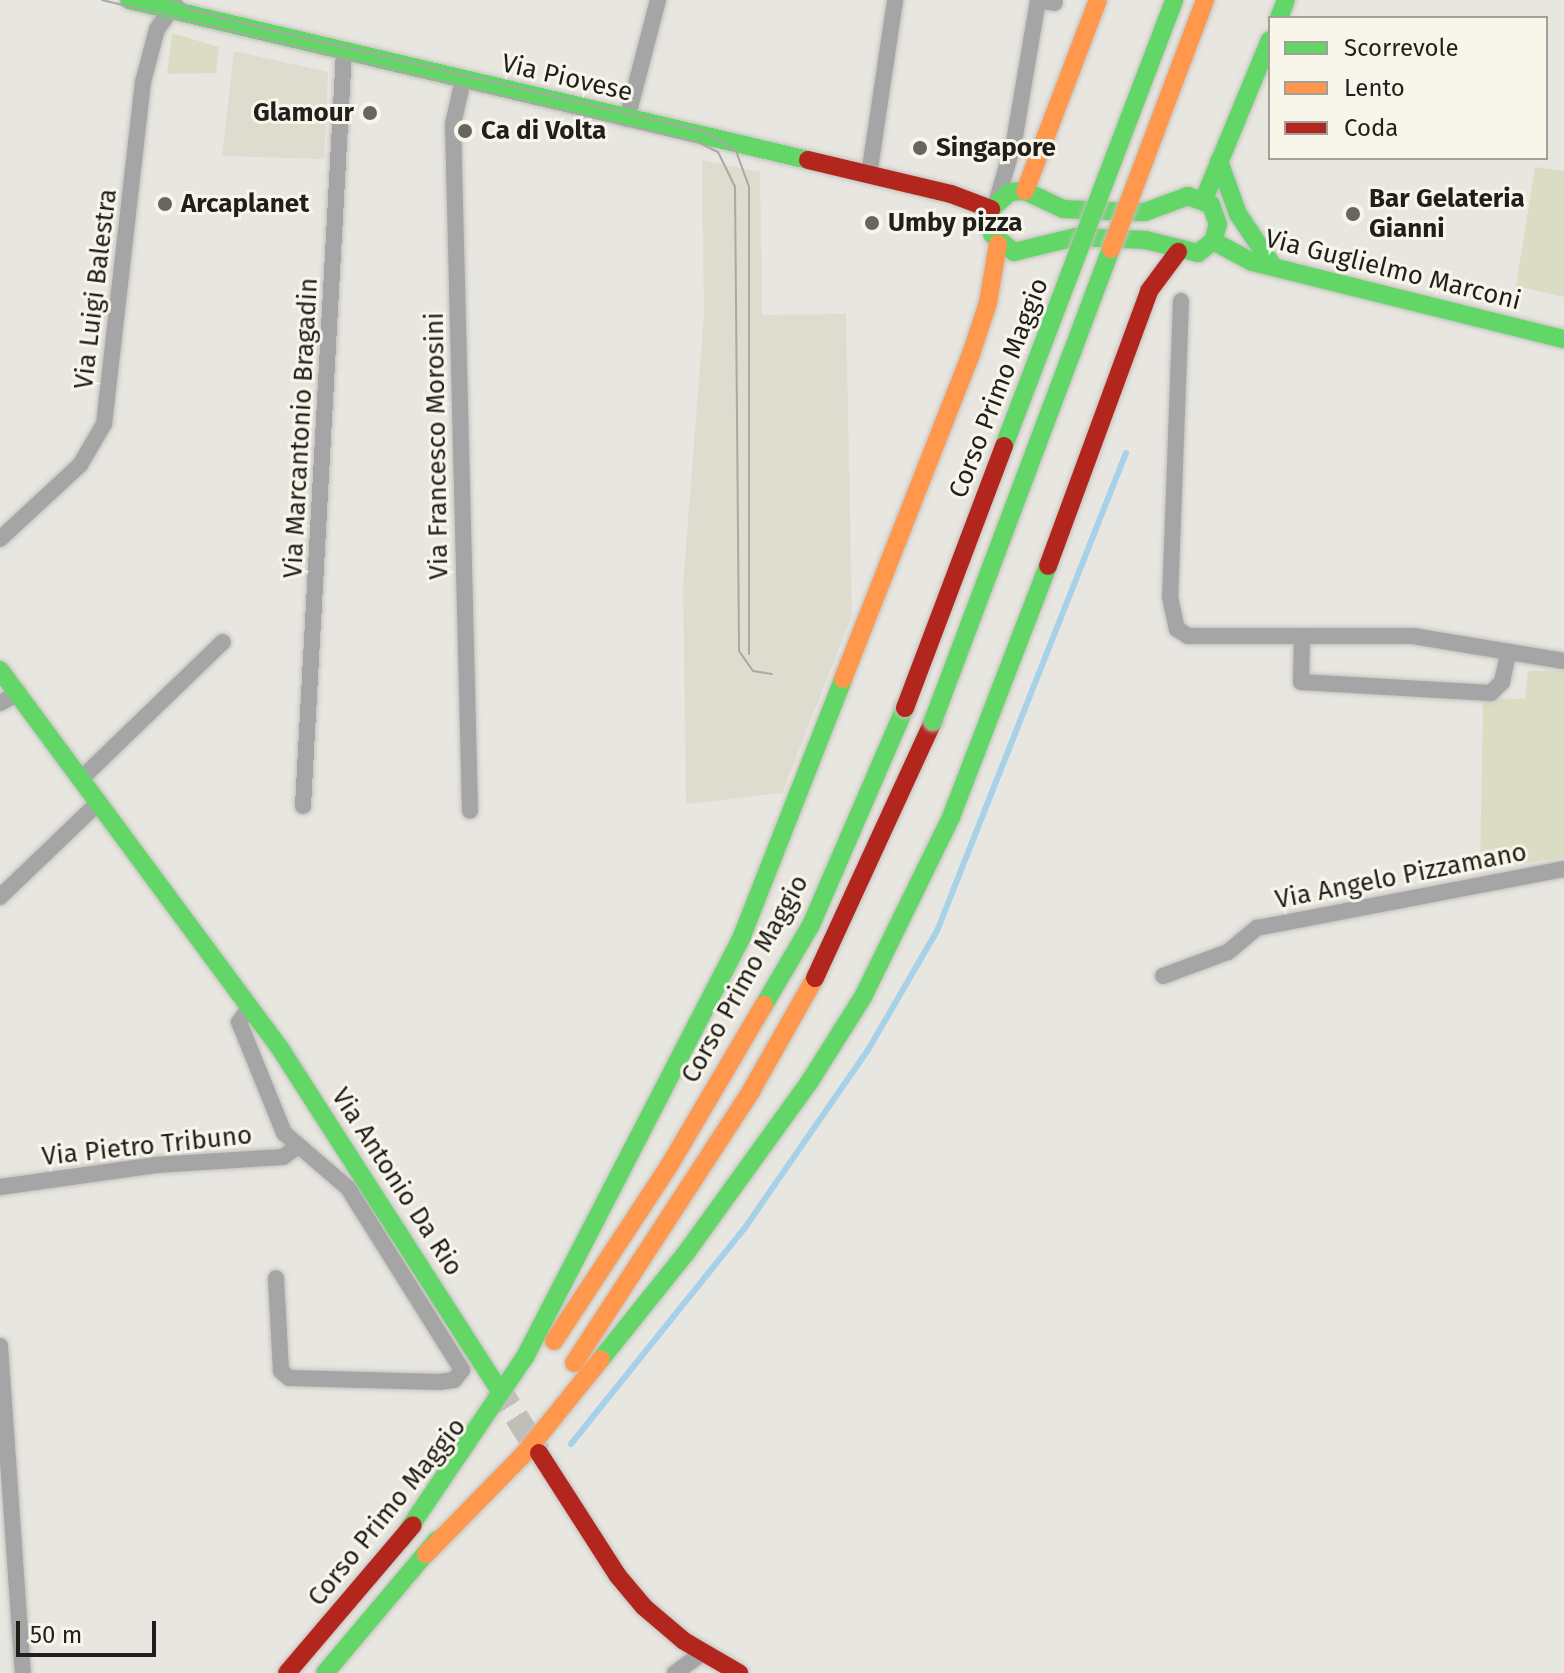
<!DOCTYPE html>
<style>
body{margin:0}
#map{position:relative;width:1564px;height:1673px;overflow:hidden;background:#e8e6e0;font-family:"Fira Sans",sans-serif}
div>[style]{position:absolute}
.built>*{inset:0;background:#dedbcf}
.green>*{inset:0;background:#dbdcc4}
.stream>*{height:6px;margin:-3px;padding:0 3px;transform-origin:3px;border-radius:3px;background:#a6d1e9}
.secondary-tunnel>*{height:24px;margin-top:-12px;transform-origin:0;background:repeating-linear-gradient(90deg,#c0beb9 0 24px,transparent 0 36px)}
.roads{filter:drop-shadow(0 0 2px #c3c1bd) drop-shadow(0 0 2px #c3c1bd)}
.street>*{height:16px;margin:-8px;padding:0 8px;transform-origin:8px;border-radius:8px;background:#a4a5a4}
.fast>*{height:18px;margin:-9px;padding:0 9px;transform-origin:9px;border-radius:9px;background:#63d668}
.slow>*{height:18px;margin:-9px;padding:0 9px;transform-origin:9px;border-radius:9px;background:#ff974d}
.jam>*{height:18px;margin:-9px;padding:0 9px;transform-origin:9px;border-radius:9px;background:#b3261e}
.tram>*{height:2px;margin:-1px;padding:0 1px;transform-origin:1px;border-radius:1px;background:#a8a8a4}
.bridges{filter:drop-shadow(0 0 2px #c3c1bd) drop-shadow(0 0 2px #c3c1bd)}
.fast-bridge>*{height:18px;margin:-9px;padding:0 9px;transform-origin:9px;border-radius:9px;background:#63d668}
.slow-bridge>*{height:18px;margin:-9px;padding:0 9px;transform-origin:9px;border-radius:9px;background:#ff974d}
.jam-bridge>*{height:18px;margin:-9px;padding:0 9px;transform-origin:9px;border-radius:9px;background:#b3261e}
.dots>*{width:22px;height:22px;translate:-50% -50%;box-sizing:border-box;border:4px solid #f8f5ea;border-radius:50%}
span{translate:-50% -50%;white-space:nowrap;text-align:center;line-height:1.15;-webkit-text-stroke:6px #f8f5ea;paint-order:stroke}
.street-label{font-size:26px;color:#201f1b}
.poi-label{font-size:26px;color:#201f1b;font-weight:700}
.right{translate:-100% -50%;text-align:right}
.left{translate:0 -50%;text-align:left}
.legend{position:absolute;left:1268px;top:16px;width:280px;height:144px;box-sizing:border-box;background:#f8f5ea;border:2px solid #a29f97;margin:0;padding:10px 14px;list-style:none;font-size:24px;color:#201f1b}
.legend li{display:flex;align-items:center;gap:16px;height:40px}
.legend b{width:40px;border:2px solid #a29f97}
.scale{position:absolute;left:16px;top:1621px;width:140px;height:36px;box-sizing:border-box;border:4px solid #201f1b;border-top:0;padding-left:10px;font-size:24px;line-height:28px;white-space:nowrap;color:#201f1b;-webkit-text-stroke:6px #f8f5ea;paint-order:stroke}
</style>
<div id="map">
<div class="built">
<div style="clip-path:polygon(234px 51px,328px 72px,324px 159px,222px 156px)"></div>
<div style="clip-path:polygon(702px 160px,760px 172px,762px 315px,846px 314px,852px 615px,782px 793px,686px 804px,683px 585px,704px 316px)"></div>
</div>
<div class="green">
<div style="clip-path:polygon(172px 33px,219px 47px,216px 73px,167px 74px)"></div>
<div style="clip-path:polygon(1535px 167px,1564px 171px,1564px 297px,1516px 286px)"></div>
<div style="clip-path:polygon(1528px 671px,1564px 671px,1564px 857px,1480px 870px,1483px 698px,1525px 699px)"></div>
</div>
<div class="stream">
<div style="left:571px;top:1444px;width:276px;rotate:-51.2deg"></div>
<div style="left:744px;top:1229px;width:218px;rotate:-55.3deg"></div>
<div style="left:868px;top:1050px;width:138px;rotate:-59.9deg"></div>
<div style="left:937px;top:931px;width:514px;rotate:-68.43deg"></div>
</div>
<div class="secondary-tunnel">
<div style="left:497px;top:1386px;width:79px;rotate:57.9deg"></div>
</div>
<div class="roads">
<div class="street">
<div style="left:463px;top:80px;width:45px;rotate:102.8deg"></div>
<div style="left:453px;top:124px;width:687px;rotate:88.58deg"></div>
<div style="left:627px;top:119px;width:123px;rotate:-75.4deg"></div>
<div style="left:869px;top:175px;width:177px;rotate:-81.5deg"></div>
<div style="left:997px;top:200px;width:60px;rotate:-73.7deg"></div>
<div style="left:1014px;top:142px;width:144px;rotate:-80.4deg"></div>
<div style="left:1038px;top:0;width:17px;rotate:10deg"></div>
<div style="left:1181px;top:301px;width:296px;rotate:92.1deg"></div>
<div style="left:1170px;top:597px;width:33px;rotate:78deg"></div>
<div style="left:1177px;top:629px;width:13px;rotate:32deg"></div>
<div style="left:1188px;top:636px;width:225px"></div>
<div style="left:1413px;top:636px;width:153px;rotate:9.4deg"></div>
<div style="left:0;top:539px;width:109px;rotate:-42.8deg"></div>
<div style="left:80px;top:465px;width:48px;rotate:-59.7deg"></div>
<div style="left:104px;top:424px;width:344px;rotate:-83.5deg"></div>
<div style="left:143px;top:82px;width:55px;rotate:-75.2deg"></div>
<div style="left:157px;top:29px;width:29px;rotate:-54deg"></div>
<div style="left:1302px;top:638px;width:44px;rotate:91.3deg"></div>
<div style="left:1301px;top:682px;width:190px;rotate:3.3deg"></div>
<div style="left:1491px;top:693px;width:16px;rotate:-45deg"></div>
<div style="left:1502px;top:682px;width:29px;rotate:-78deg"></div>
<div style="left:0;top:703px;width:21px;rotate:-29deg"></div>
<div style="left:81px;top:779px;width:197px;rotate:-44deg"></div>
<div style="left:303px;top:806px;width:755px;rotate:-86.89deg"></div>
<div style="left:0;top:897px;width:137px;rotate:-43.8deg"></div>
<div style="left:1163px;top:976px;width:69px;rotate:-20.3deg"></div>
<div style="left:1228px;top:952px;width:38px;rotate:-40deg"></div>
<div style="left:1257px;top:928px;width:313px;rotate:-10.9deg"></div>
<div style="left:250px;top:1007px;width:19px;rotate:126deg"></div>
<div style="left:239px;top:1022px;width:120px;rotate:67.9deg"></div>
<div style="left:284px;top:1133px;width:84px;rotate:40.7deg"></div>
<div style="left:348px;top:1188px;width:215px;rotate:57.9deg"></div>
<div style="left:462px;top:1370px;width:13px;rotate:129deg"></div>
<div style="left:454px;top:1380px;width:14px;rotate:172deg"></div>
<div style="left:440px;top:1382px;width:151px;rotate:-178.5deg"></div>
<div style="left:289px;top:1378px;width:11px;rotate:-139deg"></div>
<div style="left:281px;top:1371px;width:93px;rotate:-93.1deg"></div>
<div style="left:0;top:1187px;width:158px;rotate:-8deg"></div>
<div style="left:156px;top:1165px;width:127px;rotate:-3.6deg"></div>
<div style="left:283px;top:1157px;width:17px;rotate:-36deg"></div>
<div style="left:0;top:1346px;width:328px;rotate:86deg"></div>
<div style="left:675px;top:1673px;width:34px;rotate:-36deg"></div>
</div>
<div class="fast">
<div style="left:129px;top:0;width:698px;rotate:13.26deg"></div>
<div style="left:1279px;top:18px;width:19px;rotate:-69deg"></div>
<div style="left:1219px;top:161px;width:56px;rotate:70.3deg"></div>
<div style="left:1238px;top:214px;width:59px;rotate:56deg"></div>
<div style="left:1025px;top:191px;width:42px;rotate:25.3deg"></div>
<div style="left:1063px;top:209px;width:66px;rotate:2.6deg"></div>
<div style="left:1129px;top:212px;width:16px"></div>
<div style="left:1145px;top:212px;width:46px;rotate:-20.4deg"></div>
<div style="left:1188px;top:196px;width:25px;rotate:21deg"></div>
<div style="left:1211px;top:205px;width:20px;rotate:70deg"></div>
<div style="left:1218px;top:224px;width:18px;rotate:106deg"></div>
<div style="left:1213px;top:241px;width:19px;rotate:141deg"></div>
<div style="left:1198px;top:253px;width:54px;rotate:-166deg"></div>
<div style="left:1146px;top:240px;width:70px;rotate:-177.5deg"></div>
<div style="left:1076px;top:237px;width:64px;rotate:166.4deg"></div>
<div style="left:1014px;top:252px;width:28px;rotate:-141deg"></div>
<div style="left:992px;top:234px;width:25px;rotate:-92deg"></div>
<div style="left:991px;top:209px;width:25px;rotate:-42deg"></div>
<div style="left:1010px;top:192px;width:15px;rotate:-4deg"></div>
<div style="left:1204px;top:199px;width:172px;rotate:-67.5deg"></div>
<div style="left:1213px;top:241px;width:44px;rotate:28.3deg"></div>
<div style="left:1252px;top:262px;width:321px;rotate:13.9deg"></div>
<div style="left:0;top:670px;width:473px;rotate:53.5deg"></div>
<div style="left:281px;top:1050px;width:399px;rotate:57.3deg"></div>
<div style="left:764px;top:1005px;width:93px;rotate:-59.6deg"></div>
<div style="left:811px;top:925px;width:236px;rotate:-66.6deg"></div>
<div style="left:601px;top:1359px;width:136px;rotate:-51.3deg"></div>
<div style="left:686px;top:1253px;width:212px;rotate:-54.2deg"></div>
<div style="left:810px;top:1081px;width:99px;rotate:-57.8deg"></div>
<div style="left:863px;top:997px;width:200px;rotate:-63.9deg"></div>
<div style="left:951px;top:817px;width:269px;rotate:-68.9deg"></div>
<div style="left:401px;top:1540px;width:221px;rotate:-55.9deg"></div>
<div style="left:525px;top:1357px;width:474px;rotate:-62.7deg"></div>
<div style="left:742px;top:936px;width:276px;rotate:-68.5deg"></div>
<div style="left:325px;top:1673px;width:174px;rotate:-49.9deg"></div>
</div>
<div class="slow">
<div style="left:1025px;top:191px;width:204px;rotate:-69.1deg"></div>
<div style="left:843px;top:679px;width:349px;rotate:-68.5deg"></div>
<div style="left:971px;top:354px;width:54px;rotate:-71.6deg"></div>
<div style="left:988px;top:303px;width:60px;rotate:-80.4deg"></div>
<div style="left:554px;top:1341px;width:209px;rotate:-56.7deg"></div>
<div style="left:669px;top:1166px;width:187px;rotate:-59.5deg"></div>
<div style="left:574px;top:1363px;width:325px;rotate:-56.9deg"></div>
<div style="left:751px;top:1091px;width:130px;rotate:-60.5deg"></div>
<div style="left:426px;top:1554px;width:140px;rotate:-45.6deg"></div>
<div style="left:524px;top:1454px;width:122px;rotate:-51deg"></div>
</div>
<div class="jam">
<div style="left:808px;top:160px;width:147px;rotate:13.4deg"></div>
<div style="left:951px;top:194px;width:43px;rotate:20.6deg"></div>
<div style="left:1048px;top:566px;width:293px;rotate:-69.8deg"></div>
<div style="left:1149px;top:291px;width:49px;rotate:-53.4deg"></div>
<div style="left:815px;top:978px;width:283px;rotate:-65.3deg"></div>
<div style="left:539px;top:1453px;width:146px;rotate:57.3deg"></div>
<div style="left:618px;top:1576px;width:40px;rotate:50deg"></div>
<div style="left:644px;top:1607px;width:52px;rotate:40.4deg"></div>
<div style="left:684px;top:1641px;width:64px;rotate:30.2deg"></div>
<div style="left:287px;top:1673px;width:194px;rotate:-49.6deg"></div>
</div>
</div>
<div class="tram">
<div style="left:102px;top:0;width:615px;rotate:13.45deg"></div>
<div style="left:700px;top:143px;width:20px;rotate:27deg"></div>
<div style="left:718px;top:152px;width:39px;rotate:64deg"></div>
<div style="left:735px;top:187px;width:464px;rotate:89.5deg"></div>
<div style="left:739px;top:651px;width:24px;rotate:55deg"></div>
<div style="left:753px;top:671px;width:19px;rotate:9deg"></div>
<div style="left:180px;top:0;width:13px;rotate:45deg"></div>
<div style="left:189px;top:9px;width:55px;rotate:14.8deg"></div>
<div style="left:242px;top:23px;width:473px;rotate:13.2deg"></div>
<div style="left:703px;top:131px;width:39px;rotate:31deg"></div>
<div style="left:736px;top:151px;width:38px;rotate:70deg"></div>
<div style="left:749px;top:187px;width:467px;rotate:90deg"></div>
</div>
<div class="bridges">
<div class="fast-bridge">
<div style="left:1004px;top:446px;width:477px;rotate:-69.1deg"></div>
<div style="left:933px;top:721px;width:504px;rotate:-69.34deg"></div>
</div>
<div class="slow-bridge">
<div style="left:1111px;top:249px;width:266px;rotate:-69.3deg"></div>
</div>
<div class="jam-bridge">
<div style="left:905px;top:708px;width:280px;rotate:-69.3deg"></div>
</div>
</div>
<div class="dots">
<div style="left:370px;top:113px;background:#666560"></div>
<div style="left:465px;top:131px;background:#666560"></div>
<div style="left:920px;top:148px;background:#666560"></div>
<div style="left:165px;top:204px;background:#666560"></div>
<div style="left:1353px;top:214px;background:#666560"></div>
<div style="left:872px;top:223px;background:#666560"></div>
</div>
<div class="street-label">
<span style="left:567px;top:78px;rotate:13deg">Via Piovese</span>
<span style="left:1393px;top:270px;rotate:14deg">Via Guglielmo Marconi</span>
<span style="left:96px;top:289px;rotate:-83deg">Via Luigi Balestra</span>
<span style="left:999px;top:388px;rotate:-69deg">Corso Primo Maggio</span>
<span style="left:301px;top:428px;rotate:-87deg">Via Marcantonio Bragadin</span>
<span style="left:437px;top:446px;rotate:-91deg">Via Francesco Morosini</span>
<span style="left:1401px;top:876px;rotate:-11deg">Via Angelo Pizzamano</span>
<span style="left:745px;top:979px;rotate:-61deg">Corso Primo Maggio</span>
<span style="left:147px;top:1146px;rotate:-6deg">Via Pietro Tribuno</span>
<span style="left:397px;top:1182px;rotate:57deg">Via Antonio Da Rio</span>
<span style="left:387px;top:1512px;rotate:-51deg">Corso Primo Maggio</span>
</div>
<div class="poi-label">
<span class="right" style="left:354px;top:113px">Glamour</span>
<span class="left" style="left:481px;top:131px">Ca di Volta</span>
<span class="left" style="left:936px;top:148px">Singapore</span>
<span class="left" style="left:1369px;top:214px">Bar Gelateria<br>Gianni</span>
<span class="left" style="left:181px;top:204px">Arcaplanet</span>
<span class="left" style="left:888px;top:223px">Umby pizza</span>
</div>
<ul class="legend">
<li><b style="height:10px;background:#63d668"></b>Scorrevole</li>
<li><b style="height:10px;background:#ff974d"></b>Lento</li>
<li><b style="height:10px;background:#b3261e"></b>Coda</li>
</ul>
<div class="scale">50 m</div>
</div>
